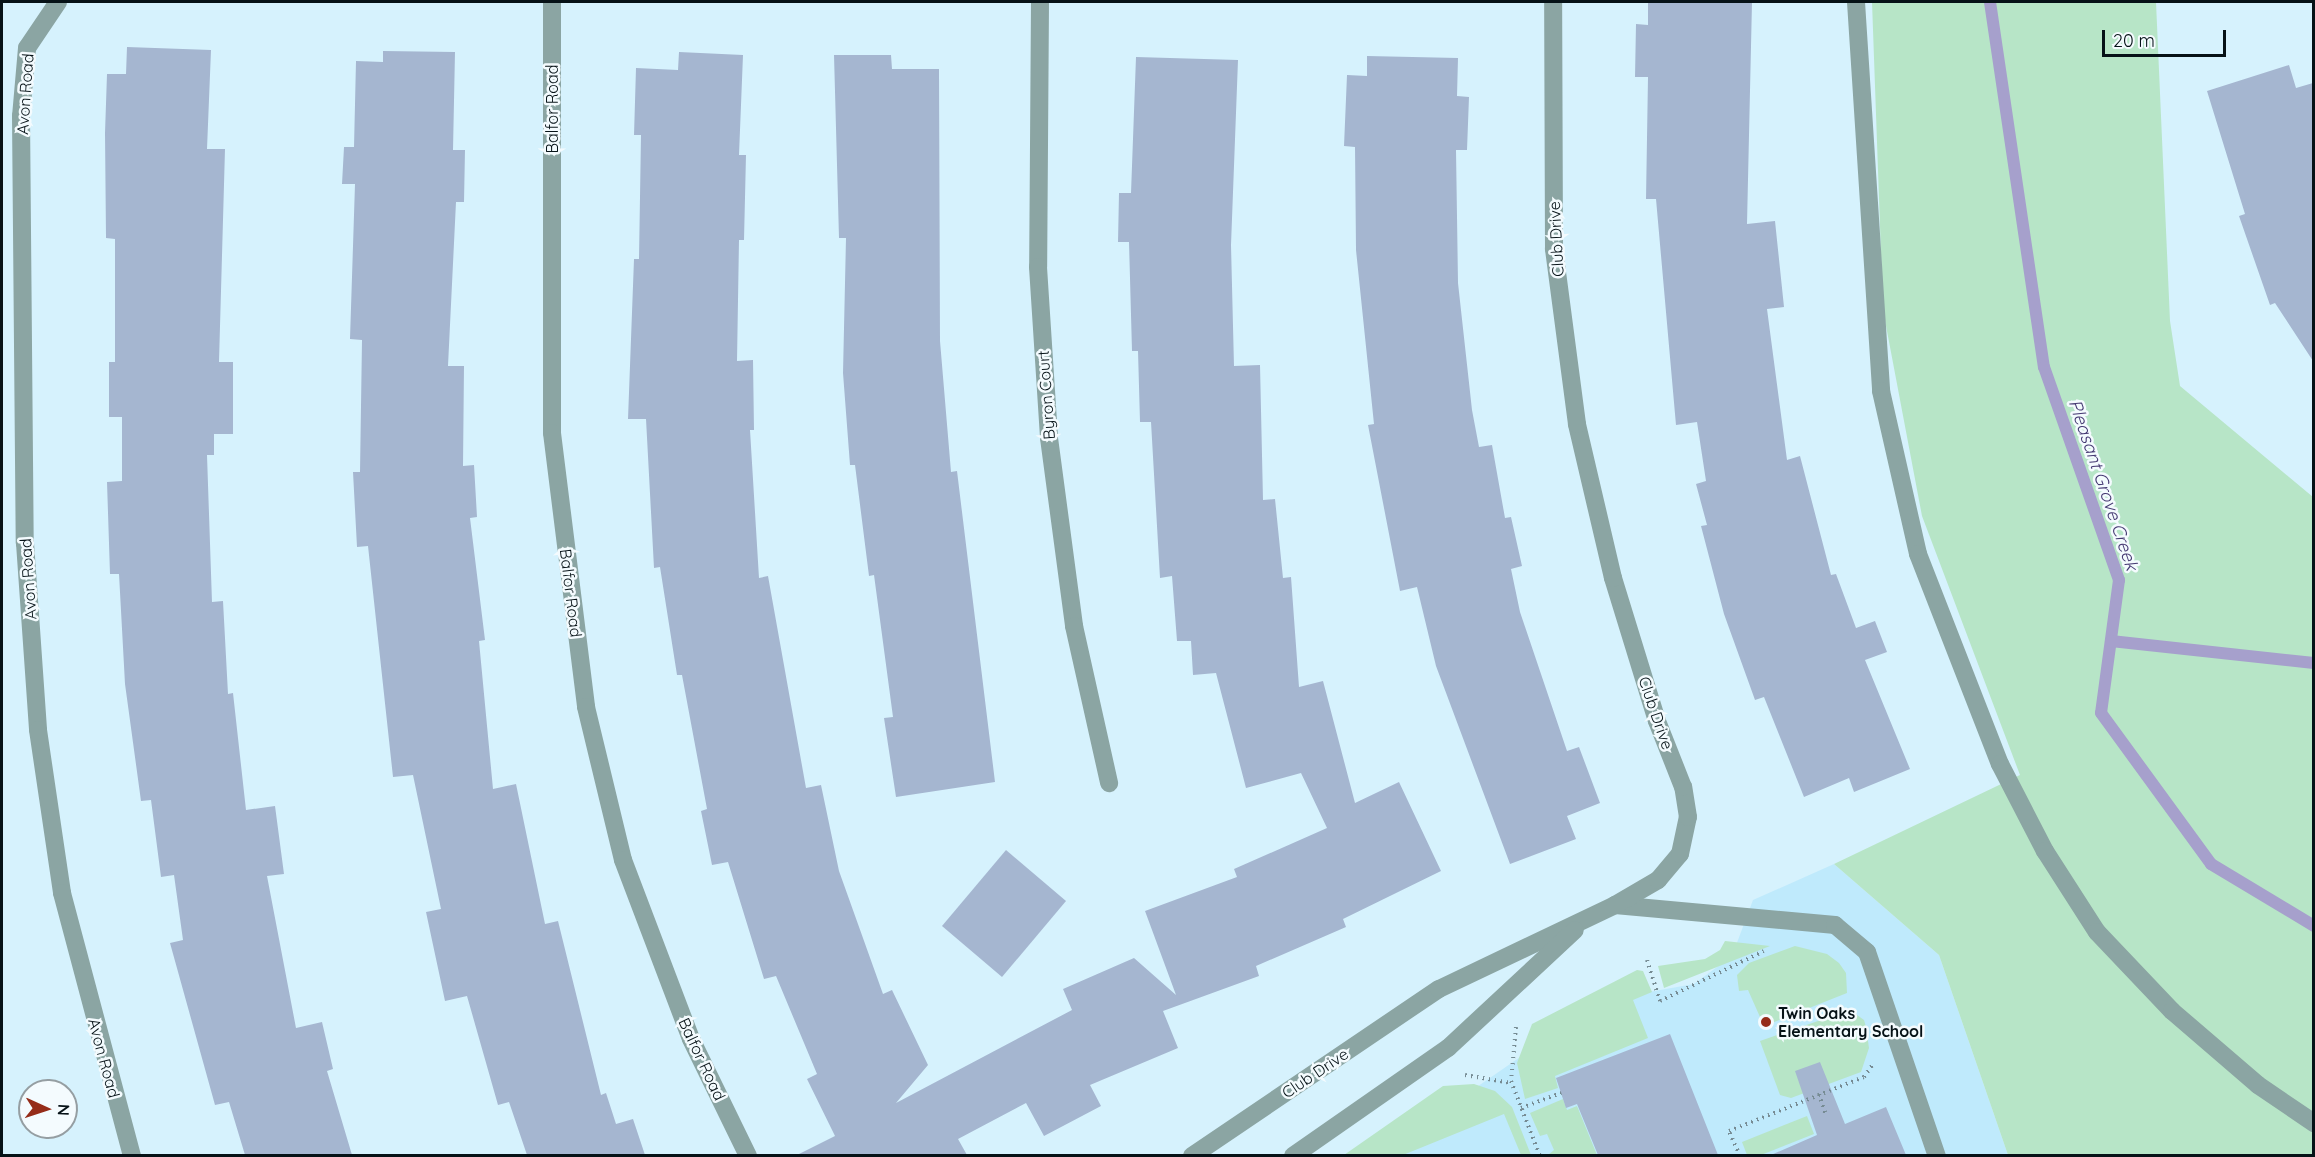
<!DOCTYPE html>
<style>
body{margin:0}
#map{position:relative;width:2315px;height:1157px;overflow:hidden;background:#d6f2fd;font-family:Quicksand,sans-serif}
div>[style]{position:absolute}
.built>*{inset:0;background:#bfeafc}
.green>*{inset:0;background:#b7e5c7}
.stream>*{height:12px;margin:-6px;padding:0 6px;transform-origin:6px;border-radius:6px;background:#a6a0cc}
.building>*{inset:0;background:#a5b6d0}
.path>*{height:4px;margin-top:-2px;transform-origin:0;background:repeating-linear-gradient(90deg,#768b93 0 1.5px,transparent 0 6px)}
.minor>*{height:18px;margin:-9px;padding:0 9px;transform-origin:9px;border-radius:9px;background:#8ba5a3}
.dots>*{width:16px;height:16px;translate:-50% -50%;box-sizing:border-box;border:3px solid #f4fbfe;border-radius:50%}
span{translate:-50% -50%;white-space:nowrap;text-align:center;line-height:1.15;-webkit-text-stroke:5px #f4fbfe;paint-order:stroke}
.street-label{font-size:16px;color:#061217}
.poi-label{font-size:16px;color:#061217;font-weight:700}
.left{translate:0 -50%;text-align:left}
.water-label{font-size:18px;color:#453972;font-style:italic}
.frame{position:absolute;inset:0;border:3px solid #061217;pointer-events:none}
.north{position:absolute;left:18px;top:1079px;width:60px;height:60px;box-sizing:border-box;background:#f4fbfe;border:2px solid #959ea2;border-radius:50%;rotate:93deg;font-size:16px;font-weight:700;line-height:24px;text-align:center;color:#061217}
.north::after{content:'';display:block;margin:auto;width:21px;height:27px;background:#952c19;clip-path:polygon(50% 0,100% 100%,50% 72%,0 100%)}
.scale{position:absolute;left:2102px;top:30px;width:124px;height:27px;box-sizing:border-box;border:3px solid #061217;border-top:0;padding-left:8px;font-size:18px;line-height:21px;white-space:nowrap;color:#061217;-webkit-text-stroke:4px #f4fbfe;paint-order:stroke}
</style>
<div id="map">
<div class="built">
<div style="clip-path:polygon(1834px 864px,1939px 955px,2008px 1155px,1377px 1156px,1549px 1037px,1632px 995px,1694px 984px,1732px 956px,1753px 900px)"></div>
</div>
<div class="green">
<div style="clip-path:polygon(1872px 2px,2156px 2px,2170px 321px,2180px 386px,2313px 497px,2313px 1155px,2008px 1155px,1939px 955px,1834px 864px,2020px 775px,1922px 516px,1883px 310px)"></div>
<div style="clip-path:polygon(1725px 941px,1770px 946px,1664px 988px,1658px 966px,1705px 959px,1720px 950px)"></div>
<div style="clip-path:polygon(1795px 946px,1827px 954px,1839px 963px,1846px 973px,1847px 993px,1764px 1026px,1748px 990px,1739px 991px,1737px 975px,1749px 963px)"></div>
<div style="clip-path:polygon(1637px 970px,1643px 971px,1652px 992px,1633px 1000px,1648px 1038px,1555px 1076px,1558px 1088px,1525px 1099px,1517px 1063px,1532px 1024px)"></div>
<div style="clip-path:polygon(1850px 1010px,1864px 1020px,1866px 1027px,1869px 1048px,1861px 1072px,1791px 1098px,1780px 1095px,1760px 1041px)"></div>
<div style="clip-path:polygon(1474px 1084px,1495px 1091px,1512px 1107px,1531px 1155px,1521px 1155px,1504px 1114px,1403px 1155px,1344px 1155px,1443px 1086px)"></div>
<div style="clip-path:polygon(1563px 1099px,1567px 1110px,1577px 1106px,1597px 1155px,1548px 1155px,1554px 1150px,1547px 1134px,1540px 1136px,1530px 1113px)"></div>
<div style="clip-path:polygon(1807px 1116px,1814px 1134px,1761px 1155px,1747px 1155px,1742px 1142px)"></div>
</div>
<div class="stream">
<div style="left:1990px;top:2px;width:369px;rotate:81.6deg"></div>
<div style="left:2044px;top:367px;width:226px;rotate:70.6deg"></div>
<div style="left:2119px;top:580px;width:134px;rotate:97.7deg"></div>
<div style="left:2101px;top:713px;width:187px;rotate:53.9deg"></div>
<div style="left:2211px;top:864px;width:120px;rotate:31deg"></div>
<div style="left:2111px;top:641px;width:204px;rotate:6.2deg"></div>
</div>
<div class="building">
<div style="clip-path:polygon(1648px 2px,1752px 2px,1747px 224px,1775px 221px,1784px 307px,1767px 309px,1787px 460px,1800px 456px,1831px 575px,1836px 574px,1856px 628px,1875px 621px,1887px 652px,1865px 660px,1910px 769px,1854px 792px,1849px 778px,1804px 797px,1764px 697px,1755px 700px,1724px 614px,1701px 526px,1707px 525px,1696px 484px,1706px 481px,1697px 422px,1676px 425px,1656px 199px,1646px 199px,1648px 77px,1635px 77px,1636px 24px,1648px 25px)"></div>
<div style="clip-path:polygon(127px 47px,211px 50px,207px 149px,225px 149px,219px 362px,233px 362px,233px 434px,214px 434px,214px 455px,207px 455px,212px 602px,223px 601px,228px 694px,233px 693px,246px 810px,275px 806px,284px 874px,267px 876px,296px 1028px,322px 1022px,333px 1069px,327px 1071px,352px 1155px,245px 1155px,229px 1102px,215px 1105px,170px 943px,183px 940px,174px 875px,161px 877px,151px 800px,141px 801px,125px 684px,119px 574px,110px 574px,107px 482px,122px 481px,122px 417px,109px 417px,109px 362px,115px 362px,115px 239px,106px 238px,105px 133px,107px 74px,126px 74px)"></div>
<div style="clip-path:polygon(383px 51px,455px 52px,453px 150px,465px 150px,464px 202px,456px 202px,448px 366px,464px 366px,463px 466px,474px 465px,477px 517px,470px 518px,485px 640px,479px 641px,493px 789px,516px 784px,545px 924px,558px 921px,601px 1095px,606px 1093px,616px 1124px,633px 1119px,645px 1155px,527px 1155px,509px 1102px,498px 1105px,467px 996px,445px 1001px,426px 912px,441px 909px,413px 775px,393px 777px,368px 546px,357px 547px,353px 472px,360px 472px,362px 340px,350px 339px,355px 184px,342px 184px,344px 147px,354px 147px,356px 61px,383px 62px)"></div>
<div style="clip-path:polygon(679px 52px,743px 55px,739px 155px,746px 155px,744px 240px,739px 240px,737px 361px,753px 360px,754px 430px,750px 430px,759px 578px,768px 576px,806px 788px,821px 785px,839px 871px,883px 994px,892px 990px,928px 1065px,896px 1103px,1072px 1010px,1063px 989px,1134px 958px,1176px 995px,1145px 911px,1237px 877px,1234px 869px,1327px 828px,1301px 773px,1246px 788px,1216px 673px,1193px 675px,1191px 641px,1177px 641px,1172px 576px,1160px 578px,1151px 422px,1140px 422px,1138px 351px,1132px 351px,1129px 242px,1118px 242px,1119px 193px,1131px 193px,1136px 57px,1238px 60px,1231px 245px,1234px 366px,1260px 365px,1263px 500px,1275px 499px,1283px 578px,1291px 577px,1299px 687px,1323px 681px,1355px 803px,1399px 782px,1441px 871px,1343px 919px,1346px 927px,1256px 966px,1259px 976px,1163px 1011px,1178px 1048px,1090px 1085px,1101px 1106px,1044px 1136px,1026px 1103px,958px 1139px,967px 1155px,797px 1155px,835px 1136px,807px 1079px,817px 1074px,776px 976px,764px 979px,728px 862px,712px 865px,701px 811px,707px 809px,682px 675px,677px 675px,660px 567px,654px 568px,646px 419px,628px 419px,634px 259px,639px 259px,641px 135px,634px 135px,636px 68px,678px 70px)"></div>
<div style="clip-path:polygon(834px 55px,891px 55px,892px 69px,939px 69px,940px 341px,951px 472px,957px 471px,995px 782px,896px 797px,884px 718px,893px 717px,874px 575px,869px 576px,855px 465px,850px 465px,843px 373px,846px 238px,839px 238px)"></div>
<div style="clip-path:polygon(1367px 56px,1458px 58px,1457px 96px,1469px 97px,1467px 150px,1456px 150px,1458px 283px,1472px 410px,1479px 447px,1492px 445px,1505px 518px,1511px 517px,1522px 566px,1511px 569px,1520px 612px,1567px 751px,1579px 747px,1600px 803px,1567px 816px,1576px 839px,1510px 864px,1436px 666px,1417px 587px,1400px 591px,1368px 425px,1374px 424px,1356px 250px,1355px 147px,1344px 146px,1347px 75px,1367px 76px)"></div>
<div style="clip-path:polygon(2289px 65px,2296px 88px,2313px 83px,2313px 361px,2275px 303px,2270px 305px,2239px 216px,2245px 214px,2207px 91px)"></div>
<div style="clip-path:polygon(1006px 850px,1066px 901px,1002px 977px,942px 926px)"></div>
<div style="clip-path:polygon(1670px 1034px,1718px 1155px,1598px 1155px,1577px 1104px,1566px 1108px,1556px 1078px)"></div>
<div style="clip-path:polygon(1820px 1062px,1845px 1124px,1886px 1107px,1906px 1155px,1771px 1155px,1817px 1135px,1795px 1071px)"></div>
</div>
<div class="path">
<div style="left:1647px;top:960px;width:43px;rotate:72.4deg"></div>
<div style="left:1660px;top:1001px;width:115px;rotate:-25.7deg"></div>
<div style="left:1516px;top:1027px;width:54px;rotate:95.3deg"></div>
<div style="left:1511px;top:1081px;width:80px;rotate:68.9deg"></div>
<div style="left:1465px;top:1075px;width:47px;rotate:9.9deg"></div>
<div style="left:1819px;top:1094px;width:23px;rotate:72deg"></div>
<div style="left:1521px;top:1108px;width:43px;rotate:-20.6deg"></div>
<div style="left:1740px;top:1156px;width:27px;rotate:-114deg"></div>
<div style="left:1729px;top:1131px;width:145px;rotate:-21.8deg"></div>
<div style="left:1864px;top:1077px;width:16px;rotate:-55deg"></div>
</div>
<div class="minor">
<div style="left:58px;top:2px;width:55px;rotate:124deg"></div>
<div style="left:27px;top:48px;width:68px;rotate:95deg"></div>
<div style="left:21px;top:116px;width:427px;rotate:89.5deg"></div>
<div style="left:25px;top:543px;width:187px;rotate:86deg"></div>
<div style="left:38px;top:730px;width:165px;rotate:81.6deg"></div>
<div style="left:62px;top:893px;width:272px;rotate:75.1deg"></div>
<div style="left:552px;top:2px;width:431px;rotate:90deg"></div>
<div style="left:552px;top:433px;width:276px;rotate:82.9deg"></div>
<div style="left:586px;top:707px;width:157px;rotate:76.4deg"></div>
<div style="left:623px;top:860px;width:191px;rotate:69.2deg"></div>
<div style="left:691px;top:1039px;width:130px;rotate:64deg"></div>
<div style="left:1040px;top:2px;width:265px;rotate:90.4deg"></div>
<div style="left:1038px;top:267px;width:171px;rotate:86.3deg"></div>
<div style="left:1049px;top:438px;width:190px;rotate:82.4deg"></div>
<div style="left:1074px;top:626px;width:161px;rotate:77.4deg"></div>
<div style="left:1856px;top:2px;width:390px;rotate:86.3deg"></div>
<div style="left:1881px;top:391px;width:167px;rotate:77.2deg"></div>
<div style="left:1918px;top:554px;width:225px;rotate:68.7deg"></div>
<div style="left:2000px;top:764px;width:98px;rotate:62.7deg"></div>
<div style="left:2045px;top:851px;width:96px;rotate:57.3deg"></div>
<div style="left:2097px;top:932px;width:109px;rotate:46.5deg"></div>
<div style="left:2172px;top:1011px;width:113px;rotate:40.7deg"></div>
<div style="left:2258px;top:1085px;width:68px;rotate:34.2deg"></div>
<div style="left:1615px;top:905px;width:221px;rotate:5.2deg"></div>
<div style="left:1835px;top:925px;width:42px;rotate:40.2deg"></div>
<div style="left:1867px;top:952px;width:216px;rotate:71.1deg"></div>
<div style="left:1192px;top:1156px;width:298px;rotate:-34.1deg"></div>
<div style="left:1439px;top:989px;width:195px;rotate:-25.5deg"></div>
<div style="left:1615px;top:905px;width:50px;rotate:-30.2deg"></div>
<div style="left:1658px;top:880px;width:34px;rotate:-50deg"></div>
<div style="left:1680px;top:854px;width:38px;rotate:-78deg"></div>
<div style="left:1688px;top:817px;width:30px;rotate:-99deg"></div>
<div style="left:1683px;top:787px;width:71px;rotate:-111.5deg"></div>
<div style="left:1657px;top:721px;width:150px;rotate:-107.1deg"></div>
<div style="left:1613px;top:578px;width:158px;rotate:-103.2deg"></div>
<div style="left:1577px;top:424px;width:177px;rotate:-97.5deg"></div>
<div style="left:1554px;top:249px;width:247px;rotate:-90.2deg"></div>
<div style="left:1293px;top:1156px;width:189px;rotate:-34.9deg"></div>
<div style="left:1448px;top:1048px;width:173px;rotate:-42.9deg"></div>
</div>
<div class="dots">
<div style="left:1766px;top:1022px;background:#952c19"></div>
</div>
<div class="street-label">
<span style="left:25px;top:94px;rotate:-86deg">Avon Road</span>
<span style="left:552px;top:109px;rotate:-90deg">Balfor Road</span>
<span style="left:1556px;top:239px;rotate:-93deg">Club Drive</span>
<span style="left:1046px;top:395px;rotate:-94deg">Byron Court</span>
<span style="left:28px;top:579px;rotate:-94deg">Avon Road</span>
<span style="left:571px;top:593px;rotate:83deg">Balfor Road</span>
<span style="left:1656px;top:713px;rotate:71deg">Club Drive</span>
<span style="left:104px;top:1058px;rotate:75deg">Avon Road</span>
<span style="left:702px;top:1059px;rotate:65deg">Balfor Road</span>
<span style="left:1315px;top:1073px;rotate:-34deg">Club Drive</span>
</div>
<div class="poi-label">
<span class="left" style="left:1778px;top:1022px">Twin Oaks<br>Elementary School</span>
</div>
<div class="water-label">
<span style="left:2103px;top:485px;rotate:71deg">Pleasant Grove Creek</span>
</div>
<div class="frame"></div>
<div class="north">N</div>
<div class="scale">20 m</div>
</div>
